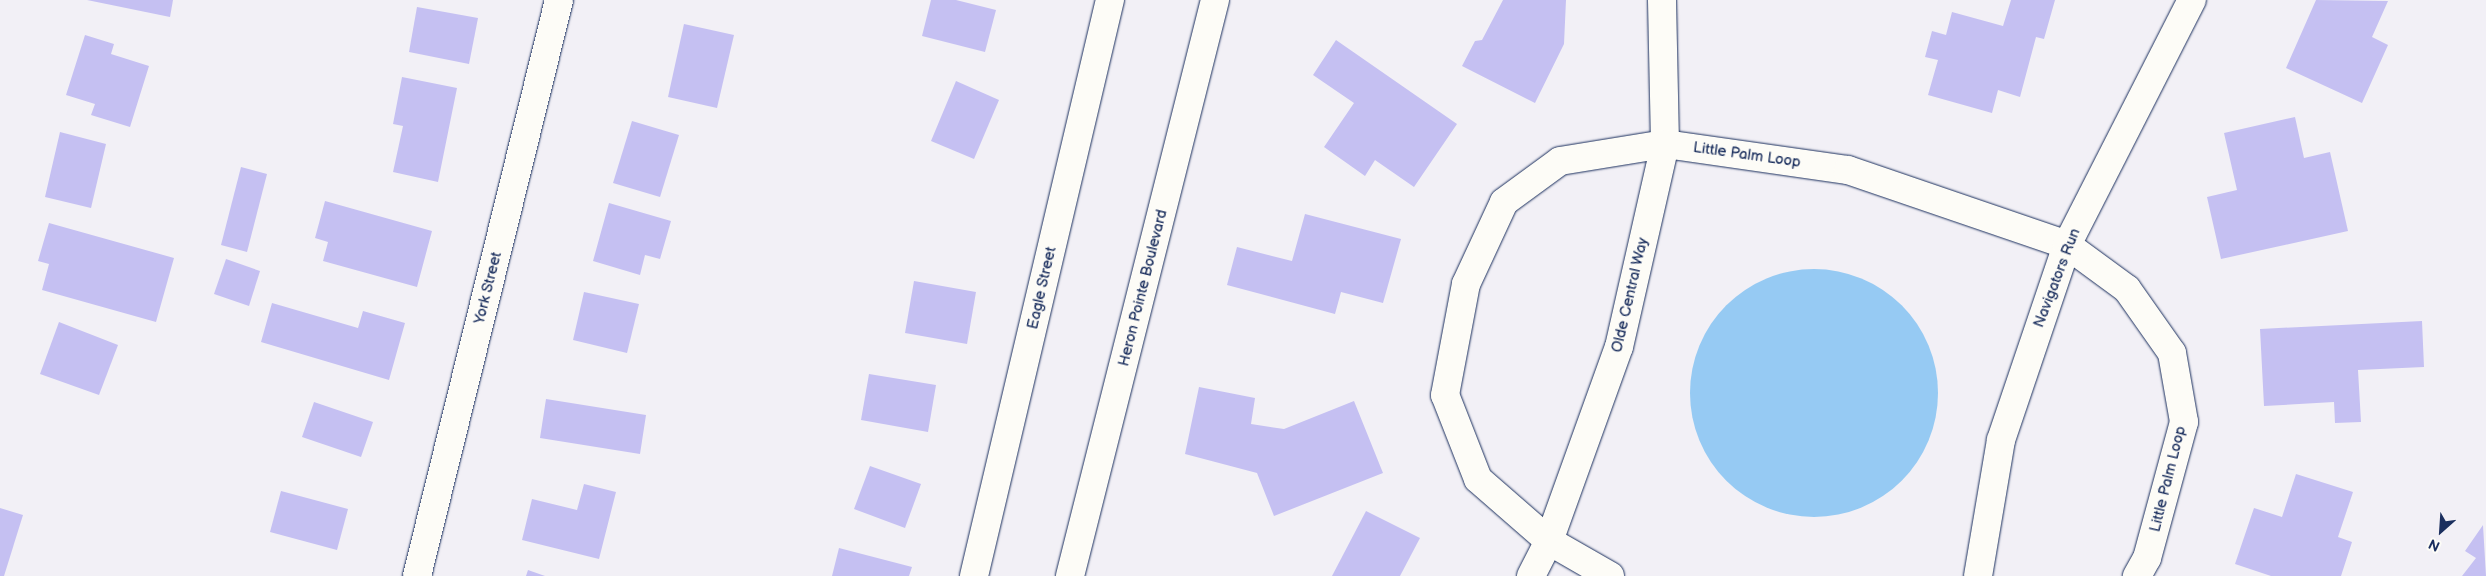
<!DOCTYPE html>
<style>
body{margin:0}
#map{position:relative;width:2486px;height:576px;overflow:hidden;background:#f2f0f6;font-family:"Balsamiq Sans",sans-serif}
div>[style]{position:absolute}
.water>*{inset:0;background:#96caf3}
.round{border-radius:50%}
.building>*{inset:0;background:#c5c0f2}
.roads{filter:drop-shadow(0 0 1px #1b2f5e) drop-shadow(0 0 1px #1b2f5e)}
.minor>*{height:28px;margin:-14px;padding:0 14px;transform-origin:14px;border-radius:14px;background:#fdfcf7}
span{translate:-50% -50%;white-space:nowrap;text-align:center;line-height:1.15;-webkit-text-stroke:4.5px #fdfcf7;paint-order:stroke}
.street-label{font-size:15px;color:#1b2f5e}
.north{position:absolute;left:2416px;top:506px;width:50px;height:50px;-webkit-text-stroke:4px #fdfcf7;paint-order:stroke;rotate:206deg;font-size:14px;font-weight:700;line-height:20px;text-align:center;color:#1b2f5e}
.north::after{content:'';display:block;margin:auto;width:18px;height:22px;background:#1b2f5e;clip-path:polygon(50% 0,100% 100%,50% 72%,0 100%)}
</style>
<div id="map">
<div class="water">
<div class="round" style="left:1690px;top:269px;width:248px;height:248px"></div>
</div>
<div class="building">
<div style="clip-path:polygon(87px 0,173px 0,170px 17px)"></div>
<div style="clip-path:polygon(931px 0,956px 0,996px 10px,985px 52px,922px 36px)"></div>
<div style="clip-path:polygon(1503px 0,1566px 0,1564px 44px,1535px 103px,1462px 66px,1475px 41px,1482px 40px)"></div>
<div style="clip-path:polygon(2011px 0,2055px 0,2044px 39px,2036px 37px,2020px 97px,1998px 90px,1992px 113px,1928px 95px,1938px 60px,1925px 57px,1932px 31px,1946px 35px,1952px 12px,2003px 26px)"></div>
<div style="clip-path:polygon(2316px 0,2388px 1px,2372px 37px,2388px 45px,2362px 103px,2286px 68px)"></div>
<div style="clip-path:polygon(417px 7px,478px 18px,469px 64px,409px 52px)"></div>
<div style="clip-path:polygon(684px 24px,734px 35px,717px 108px,668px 97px)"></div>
<div style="clip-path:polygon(85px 35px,114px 44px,111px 54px,149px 66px,130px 127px,91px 115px,95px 104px,66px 95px)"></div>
<div style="clip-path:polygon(1336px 40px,1457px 124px,1414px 187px,1375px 160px,1365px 176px,1324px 147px,1354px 103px,1313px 75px)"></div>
<div style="clip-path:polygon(402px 77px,457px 88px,438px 182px,393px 172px,403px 126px,393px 124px)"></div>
<div style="clip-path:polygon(956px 81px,999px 100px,974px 159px,931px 141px)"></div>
<div style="clip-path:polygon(2295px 117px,2304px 158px,2330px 152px,2348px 231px,2221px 259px,2207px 197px,2237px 190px,2224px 133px)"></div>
<div style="clip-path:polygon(632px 121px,679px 135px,660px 197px,613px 183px)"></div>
<div style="clip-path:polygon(60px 132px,106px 144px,91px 208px,45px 197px)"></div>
<div style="clip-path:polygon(241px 167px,267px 174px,247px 252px,221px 245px)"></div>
<div style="clip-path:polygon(325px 201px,432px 231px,417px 287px,323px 261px,328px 242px,315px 238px)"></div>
<div style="clip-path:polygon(609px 203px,671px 221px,660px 259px,645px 255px,640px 275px,593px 261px)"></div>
<div style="clip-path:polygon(1305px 214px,1401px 239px,1383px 303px,1341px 292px,1335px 314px,1227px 285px,1237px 247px,1292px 261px)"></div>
<div style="clip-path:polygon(49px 223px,174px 258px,156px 322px,42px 290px,49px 264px,38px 261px)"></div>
<div style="clip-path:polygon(226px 259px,260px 271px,249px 306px,214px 294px)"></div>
<div style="clip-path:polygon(914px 281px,976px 292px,967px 344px,905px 333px)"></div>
<div style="clip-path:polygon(584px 292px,639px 304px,627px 353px,573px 340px)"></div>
<div style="clip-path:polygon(272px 303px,358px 328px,363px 311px,405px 323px,389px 380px,261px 342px)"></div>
<div style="clip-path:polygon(2422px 321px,2424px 367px,2358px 370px,2361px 422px,2335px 423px,2334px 402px,2264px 406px,2260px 329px)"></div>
<div style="clip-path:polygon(59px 322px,118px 345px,99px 395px,40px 374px)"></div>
<div style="clip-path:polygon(869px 374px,936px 385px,928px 432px,861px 420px)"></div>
<div style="clip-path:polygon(1199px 387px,1255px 398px,1251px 424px,1284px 429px,1354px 401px,1383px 473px,1274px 516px,1257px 473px,1185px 454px)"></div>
<div style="clip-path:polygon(546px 399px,646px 415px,640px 454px,540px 438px)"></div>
<div style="clip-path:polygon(314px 402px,373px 422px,361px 457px,302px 437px)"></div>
<div style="clip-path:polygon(870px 466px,921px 484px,905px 528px,854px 509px)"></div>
<div style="clip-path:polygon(2296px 474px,2353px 492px,2338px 537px,2352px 542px,2341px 576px,2271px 576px,2235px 564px,2254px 508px,2282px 517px)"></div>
<div style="clip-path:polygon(584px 484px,616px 492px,599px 559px,522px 540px,532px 499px,577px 510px)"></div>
<div style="clip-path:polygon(281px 491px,348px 509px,337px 550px,270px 532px)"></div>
<div style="clip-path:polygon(0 508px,23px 515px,4px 576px,0 576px)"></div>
<div style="clip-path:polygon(1366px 511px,1420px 538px,1400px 576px,1332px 576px)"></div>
<div style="clip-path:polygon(2483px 525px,2486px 576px,2462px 576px,2476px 558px,2465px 551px)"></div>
<div style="clip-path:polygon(839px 548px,912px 567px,909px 576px,832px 576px)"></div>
<div style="clip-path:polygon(528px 570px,545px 576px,526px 576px)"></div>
</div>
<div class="roads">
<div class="minor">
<div style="left:417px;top:576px;width:593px;rotate:-76.15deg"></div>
<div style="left:974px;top:576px;width:592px;rotate:-76.72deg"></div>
<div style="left:1070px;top:576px;width:594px;rotate:-75.87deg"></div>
<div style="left:1531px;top:576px;width:39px;rotate:-63deg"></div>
<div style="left:1549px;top:541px;width:206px;rotate:-70.2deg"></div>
<div style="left:1619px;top:347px;width:208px;rotate:-77.2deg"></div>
<div style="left:1665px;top:144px;width:144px;rotate:-91.2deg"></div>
<div style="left:1610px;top:576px;width:70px;rotate:-150.2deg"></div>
<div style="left:1549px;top:541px;width:94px;rotate:-138.9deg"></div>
<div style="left:1478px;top:479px;width:90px;rotate:-111.4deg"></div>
<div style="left:1445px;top:395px;width:113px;rotate:-79.3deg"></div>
<div style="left:1466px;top:284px;width:90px;rotate:-65.1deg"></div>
<div style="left:1504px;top:202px;width:69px;rotate:-36.2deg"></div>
<div style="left:1560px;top:161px;width:106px;rotate:-9.2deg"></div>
<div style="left:1665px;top:144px;width:185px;rotate:8.1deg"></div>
<div style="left:1848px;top:170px;width:231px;rotate:18.9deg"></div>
<div style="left:2067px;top:245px;width:74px;rotate:36.3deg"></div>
<div style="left:2127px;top:289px;width:78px;rotate:54.9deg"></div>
<div style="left:2172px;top:353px;width:70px;rotate:80.1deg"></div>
<div style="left:2184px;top:422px;width:141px;rotate:105.2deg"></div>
<div style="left:2147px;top:558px;width:21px;rotate:119deg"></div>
<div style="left:1978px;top:576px;width:138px;rotate:-80.4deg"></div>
<div style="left:2001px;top:440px;width:206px;rotate:-71.3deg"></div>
<div style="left:2067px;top:245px;width:275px;rotate:-63deg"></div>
</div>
</div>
<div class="street-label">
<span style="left:1747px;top:155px;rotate:8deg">Little Palm Loop</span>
<span style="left:2057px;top:278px;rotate:-69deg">Navigators Run</span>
<span style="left:488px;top:288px;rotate:-76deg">York Street</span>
<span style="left:1042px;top:288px;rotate:-77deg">Eagle Street</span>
<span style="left:1143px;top:288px;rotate:-76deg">Heron Pointe Boulevard</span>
<span style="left:1630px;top:295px;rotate:-77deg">Olde Central Way</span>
<span style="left:2168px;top:479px;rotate:-76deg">Little Palm Loop</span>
</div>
<div class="north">N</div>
</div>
